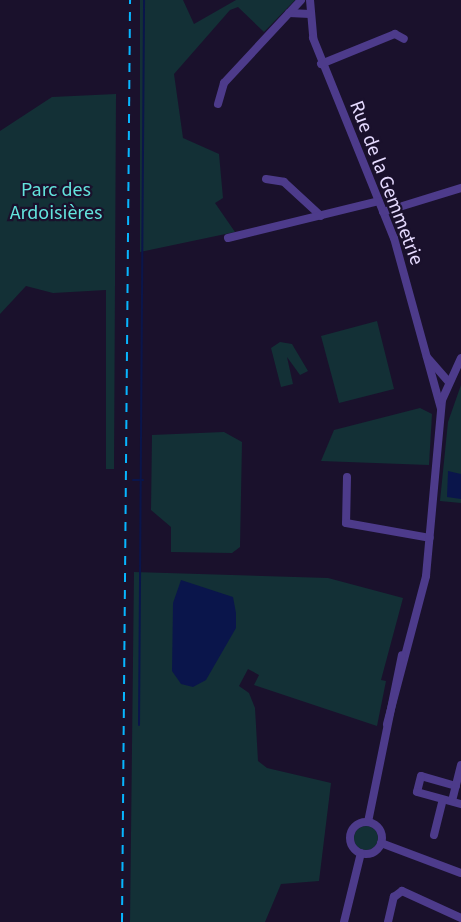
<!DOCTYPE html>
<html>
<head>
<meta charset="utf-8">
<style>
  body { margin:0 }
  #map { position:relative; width:461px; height:922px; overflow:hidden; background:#1a112c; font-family:"Source Sans 3",sans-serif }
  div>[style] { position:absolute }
  .green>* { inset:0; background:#133036 }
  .round { border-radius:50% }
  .water>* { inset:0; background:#0a154b }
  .stream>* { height:2px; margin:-1px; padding:0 1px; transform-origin:1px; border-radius:1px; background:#0a154b }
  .minor>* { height:8px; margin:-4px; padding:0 4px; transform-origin:4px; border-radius:4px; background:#4d3b8b }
  .minor>.ring { margin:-4px; padding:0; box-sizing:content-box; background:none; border:8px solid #4d3b8b; border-radius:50% }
  .rail>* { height:2px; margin-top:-1px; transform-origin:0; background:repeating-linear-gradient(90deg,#07b6ff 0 9px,transparent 0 17px) }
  span { translate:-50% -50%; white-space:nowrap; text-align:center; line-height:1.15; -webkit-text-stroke:4.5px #1a112c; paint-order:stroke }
  .street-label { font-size:20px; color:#e6dbff }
  .park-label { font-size:20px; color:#63e3dc }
</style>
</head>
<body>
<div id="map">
  <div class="green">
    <i style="clip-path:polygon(140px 0,183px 0,194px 24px,236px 0,295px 0,264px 32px,238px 7px,230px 10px,174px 74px,183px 138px,219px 154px,223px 198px,215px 203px,235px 232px,140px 252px)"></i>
    <i style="clip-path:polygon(116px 94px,114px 469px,106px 469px,106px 290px,53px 293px,26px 286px,0 314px,0 131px,52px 97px)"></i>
    <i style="clip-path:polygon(377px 321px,394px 389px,339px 403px,321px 336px)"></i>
    <i style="clip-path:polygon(280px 342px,292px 344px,308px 371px,300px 375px,287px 357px,293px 384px,281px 387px,271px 348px)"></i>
    <i style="clip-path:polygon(461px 385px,461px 503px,440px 501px,448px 422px)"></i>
    <i style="clip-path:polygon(420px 408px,432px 414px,429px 465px,321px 461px,334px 430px)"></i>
    <i style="clip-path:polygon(224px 432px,242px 442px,240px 547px,232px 553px,171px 552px,171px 527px,151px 510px,152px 435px)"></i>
    <i style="clip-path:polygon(134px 572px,328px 578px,403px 598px,381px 680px,386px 681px,377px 726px,254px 685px,259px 675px,248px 669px,239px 686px,249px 693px,255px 708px,258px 761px,267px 768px,331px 783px,319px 881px,281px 884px,265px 922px,130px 922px)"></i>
    <i class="round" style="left:354px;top:826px;width:24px;height:24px"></i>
  </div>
  <div class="water">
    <i style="clip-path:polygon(448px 471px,461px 474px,461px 499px,447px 497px)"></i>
    <i style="clip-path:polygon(181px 580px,233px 597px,236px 613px,236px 628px,206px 680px,193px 687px,181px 684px,172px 671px,173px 603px)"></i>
  </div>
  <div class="stream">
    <i style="left:133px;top:480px;width:10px"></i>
    <i style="left:139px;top:725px;width:725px;rotate:-89.6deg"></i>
  </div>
  <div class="minor">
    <i style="left:310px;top:0;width:38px;rotate:85deg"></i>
    <i style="left:313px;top:38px;width:216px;rotate:68deg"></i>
    <i style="left:394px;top:238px;width:177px;rotate:74.6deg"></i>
    <i style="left:289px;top:13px;width:21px;rotate:3deg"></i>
    <i style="left:321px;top:64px;width:80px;rotate:-22.1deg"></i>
    <i style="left:395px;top:34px;width:10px;rotate:29deg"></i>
    <i style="left:218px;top:104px;width:22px;rotate:-74deg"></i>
    <i style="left:224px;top:83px;width:113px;rotate:-47.1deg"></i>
    <i style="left:266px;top:179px;width:18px;rotate:9deg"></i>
    <i style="left:284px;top:182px;width:50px;rotate:42.6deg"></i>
    <i style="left:383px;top:212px;width:82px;rotate:-17.1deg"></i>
    <i style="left:228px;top:238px;width:155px;rotate:-13.8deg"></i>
    <i style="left:427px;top:357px;width:33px;rotate:49deg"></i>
    <i style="left:347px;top:477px;width:46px;rotate:91.2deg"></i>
    <i style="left:346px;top:523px;width:85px;rotate:10.1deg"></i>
    <i style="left:387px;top:724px;width:153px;rotate:-75.2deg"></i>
    <i style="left:426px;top:576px;width:177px;rotate:-84.8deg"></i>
    <i style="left:442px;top:400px;width:46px;rotate:-65.7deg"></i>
    <i style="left:456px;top:786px;width:36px;rotate:-164deg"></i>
    <i style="left:421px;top:776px;width:16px;rotate:104deg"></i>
    <i style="left:417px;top:792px;width:46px;rotate:15.3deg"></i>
    <i style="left:452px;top:801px;width:37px;rotate:-76deg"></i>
    <i style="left:368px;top:822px;width:170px;rotate:-78.5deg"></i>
    <i class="ring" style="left:350px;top:822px;width:24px;height:24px"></i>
    <i style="left:434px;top:835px;width:36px;rotate:-76deg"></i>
    <i style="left:381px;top:843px;width:85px;rotate:20.6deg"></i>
    <i style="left:344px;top:922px;width:71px;rotate:-76.2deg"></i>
    <i style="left:388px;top:922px;width:26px;rotate:-77deg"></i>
    <i style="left:394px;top:897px;width:10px;rotate:-37deg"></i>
    <i style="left:402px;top:891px;width:65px;rotate:24.6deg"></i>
  </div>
  <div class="rail">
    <i style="left:122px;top:922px;width:922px;rotate:-89.5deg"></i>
  </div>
  <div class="street-label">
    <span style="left:386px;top:183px;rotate:69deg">Rue de la Gemmetrie</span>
  </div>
  <div class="park-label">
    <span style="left:56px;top:202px">Parc des<br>Ardoisières</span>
  </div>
</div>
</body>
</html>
